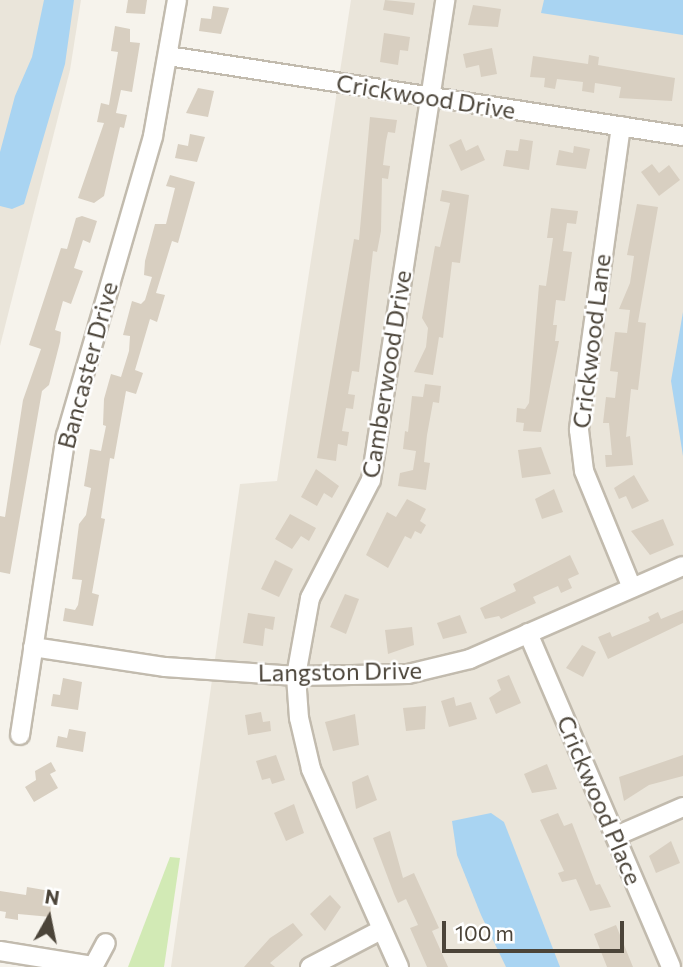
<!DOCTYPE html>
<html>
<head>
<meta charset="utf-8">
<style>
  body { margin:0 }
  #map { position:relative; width:683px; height:967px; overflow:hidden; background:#f6f3ec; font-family:Commissioner,sans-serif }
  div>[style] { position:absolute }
  .residential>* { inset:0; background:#eae5da }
  .green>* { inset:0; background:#d2eab5 }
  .water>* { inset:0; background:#a9d4f2 }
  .building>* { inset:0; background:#d8cfc1 }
  .roads { filter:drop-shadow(2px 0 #c2bbae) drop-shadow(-2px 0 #c2bbae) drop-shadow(0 2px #c2bbae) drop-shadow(0 -2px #c2bbae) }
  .minor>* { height:18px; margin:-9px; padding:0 9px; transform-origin:9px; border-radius:9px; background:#fff }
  span { translate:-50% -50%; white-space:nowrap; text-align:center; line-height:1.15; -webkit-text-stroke:5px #fff; paint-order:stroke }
  .street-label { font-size:24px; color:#4b4439 }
  .north { position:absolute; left:14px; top:883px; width:70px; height:70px; -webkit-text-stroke:5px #fff; paint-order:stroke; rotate:9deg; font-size:19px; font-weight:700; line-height:28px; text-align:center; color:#4b4439 }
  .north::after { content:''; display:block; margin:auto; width:24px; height:32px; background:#4b4439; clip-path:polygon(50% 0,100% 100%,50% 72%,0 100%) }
  .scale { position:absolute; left:442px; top:921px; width:182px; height:32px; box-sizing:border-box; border:4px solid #4b4439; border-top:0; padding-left:9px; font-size:21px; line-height:24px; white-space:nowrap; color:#4b4439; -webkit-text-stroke:5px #fff; paint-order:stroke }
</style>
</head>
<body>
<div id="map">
  <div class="residential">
    <i style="clip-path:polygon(0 0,81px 0,70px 70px,0 346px)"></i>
    <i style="clip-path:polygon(351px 0,683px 0,683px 967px,171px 967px,240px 484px,277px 481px)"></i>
  </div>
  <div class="green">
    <i style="clip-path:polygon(170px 857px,180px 858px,164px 967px,128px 967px)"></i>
  </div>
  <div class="water">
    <i style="clip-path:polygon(44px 0,74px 0,65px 64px,24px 204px,12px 209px,0 206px,0 152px,15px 96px,32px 57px)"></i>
    <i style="clip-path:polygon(544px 0,683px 0,683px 35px,541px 13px)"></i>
    <i style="clip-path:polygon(683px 312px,683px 456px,671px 381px)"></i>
    <i style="clip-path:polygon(491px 813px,504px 822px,560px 967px,506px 967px,481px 915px,457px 855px,452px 821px)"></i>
  </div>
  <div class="building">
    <i style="clip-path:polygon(128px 0,147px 0,145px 14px,126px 13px)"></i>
    <i style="clip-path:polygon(385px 0,415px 3px,413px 15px,383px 10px)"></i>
    <i style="clip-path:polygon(473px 5px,501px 9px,498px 27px,468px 25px)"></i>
    <i style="clip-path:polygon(213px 6px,229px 8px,221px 34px,199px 31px,201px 18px,211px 19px)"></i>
    <i style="clip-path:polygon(115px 26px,130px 29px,130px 42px,140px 43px,132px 92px,121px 90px,116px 113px,127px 115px,124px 128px,120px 127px,104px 196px,94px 203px,78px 198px,104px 123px,97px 122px,101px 103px,109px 105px,118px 52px,111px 51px)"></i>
    <i style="clip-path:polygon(384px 33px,410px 37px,408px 51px,400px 50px,398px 65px,380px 62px)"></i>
    <i style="clip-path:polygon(492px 48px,497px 74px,481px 77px,479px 65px,466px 68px,463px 54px)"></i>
    <i style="clip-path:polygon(589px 55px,599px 57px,598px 65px,675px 78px,672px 101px,619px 98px,621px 87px,595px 83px,594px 93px,582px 91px,583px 82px,557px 79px,555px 89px,544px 87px,545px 78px,530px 77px,533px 56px,588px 64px)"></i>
    <i style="clip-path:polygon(198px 88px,214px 91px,208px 117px,186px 113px)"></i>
    <i style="clip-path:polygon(370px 117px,397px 120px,395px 133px,388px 132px,386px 141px,383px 165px,390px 166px,388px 179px,382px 178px,381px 231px,377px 252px,373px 251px,359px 372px,352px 371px,348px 394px,355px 395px,353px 409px,346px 408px,342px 431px,349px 432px,347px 446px,338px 444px,336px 461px,317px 458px,354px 239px,359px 240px)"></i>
    <i style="clip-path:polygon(190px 134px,205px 137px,197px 162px,175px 158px,178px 144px,188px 146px)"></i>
    <i style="clip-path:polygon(461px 139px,466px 151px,478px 145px,485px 160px,461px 171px,449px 145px)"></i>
    <i style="clip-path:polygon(520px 139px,533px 141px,529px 170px,503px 166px,506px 150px,518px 151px)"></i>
    <i style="clip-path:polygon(574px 146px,590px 149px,586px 169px,556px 165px,559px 150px,573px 153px)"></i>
    <i style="clip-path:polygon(652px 164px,659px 173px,669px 165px,680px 180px,659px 196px,641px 172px)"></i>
    <i style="clip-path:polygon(170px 175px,195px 182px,178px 243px,172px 241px,156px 293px,165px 295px,157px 322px,150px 319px,135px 370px,143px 373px,136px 394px,126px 391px,114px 459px,110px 458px,101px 518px,105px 519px,92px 593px,99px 595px,93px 626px,63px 621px,65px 608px,75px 610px,78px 605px,82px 580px,72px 579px,79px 524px,86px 515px,91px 488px,84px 486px,90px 449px,101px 451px,106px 426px,103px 425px,104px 399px,111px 374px,121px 377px,129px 351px,130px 336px,123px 335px,132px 301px,141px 304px,145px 300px,152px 277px,144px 275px,145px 261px,155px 224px,166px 224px,175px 188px,166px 186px)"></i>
    <i style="clip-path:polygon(442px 190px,469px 195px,460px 263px,452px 262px,443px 338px,439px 337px,433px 375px,414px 372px,426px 347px,428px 328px,422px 318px,424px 307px,435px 246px,440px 247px,450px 203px,440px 201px)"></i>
    <i style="clip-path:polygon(637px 204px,658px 207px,638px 322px,646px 323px,638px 390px,631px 389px,626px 437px,630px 436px,633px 465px,606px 467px,605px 455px,612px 455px,609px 423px,603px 423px,606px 397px,615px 398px,618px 372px,610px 371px,615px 332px,627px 333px,630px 310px,619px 309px,630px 283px,634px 256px,627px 255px)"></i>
    <i style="clip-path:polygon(551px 208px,578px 211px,576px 224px,567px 223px,563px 251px,572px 252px,565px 301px,556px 300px,553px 325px,557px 325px,555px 341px,559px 341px,541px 432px,523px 431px,524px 423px,516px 422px,517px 408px,525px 409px,529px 403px,539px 285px,546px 286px,553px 238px,547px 238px)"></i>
    <i style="clip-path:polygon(82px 216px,97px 221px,90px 243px,83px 240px,74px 268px,83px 271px,71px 304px,63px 301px,55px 330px,61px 332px,60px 342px,49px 385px,42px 391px,10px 574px,0 572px,0 516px,5px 517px,23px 400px,41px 349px,29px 345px,61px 248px,67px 249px,76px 218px)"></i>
    <i style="clip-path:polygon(425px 384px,441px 386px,439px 403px,433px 402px,427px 435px,424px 462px,430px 463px,426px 490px,398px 486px,400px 473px,413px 470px,416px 451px,403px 449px,405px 431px,408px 432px,412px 396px,423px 397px)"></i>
    <i style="clip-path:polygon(541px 447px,551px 474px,522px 478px,518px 450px)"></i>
    <i style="clip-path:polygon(316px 469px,339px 486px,332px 498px,324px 493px,317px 506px,301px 497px)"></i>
    <i style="clip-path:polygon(634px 475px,649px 501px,632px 509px,626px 496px,619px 499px,614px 488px)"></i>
    <i style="clip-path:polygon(554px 489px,563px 512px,542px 519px,535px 499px)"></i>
    <i style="clip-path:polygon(407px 499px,426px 509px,420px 521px,426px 525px,421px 534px,415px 531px,411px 539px,405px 536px,388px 568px,366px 555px,387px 512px,396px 517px)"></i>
    <i style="clip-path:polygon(290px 514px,316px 528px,309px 541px,301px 536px,292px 549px,275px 539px)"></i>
    <i style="clip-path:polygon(663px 519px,674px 545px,650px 555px,631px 531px)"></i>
    <i style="clip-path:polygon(570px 555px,579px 574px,568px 579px,572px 588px,561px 593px,558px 586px,533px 597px,536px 603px,501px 619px,499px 616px,485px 619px,480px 608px,516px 591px,513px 584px)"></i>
    <i style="clip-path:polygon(275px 560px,293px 569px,279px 597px,261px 589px)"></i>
    <i style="clip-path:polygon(345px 594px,359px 599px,346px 634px,330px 627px)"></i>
    <i style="clip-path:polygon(683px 610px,683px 623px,608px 659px,598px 637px,610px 632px,612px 637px,650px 621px,648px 617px,658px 612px,661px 619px)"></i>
    <i style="clip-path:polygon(248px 613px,275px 617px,273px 630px,265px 628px,263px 646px,243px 643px)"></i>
    <i style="clip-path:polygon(460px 615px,467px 633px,443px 639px,437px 623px)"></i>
    <i style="clip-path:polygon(412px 627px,414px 645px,388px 654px,385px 630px)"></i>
    <i style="clip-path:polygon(582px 645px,596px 652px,583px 677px,566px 668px)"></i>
    <i style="clip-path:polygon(509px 675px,521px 703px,496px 714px,489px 698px,501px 690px,497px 680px)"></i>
    <i style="clip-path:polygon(63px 678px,82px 682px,78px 710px,51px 706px,53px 694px,60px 695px)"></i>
    <i style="clip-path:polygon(454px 697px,456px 706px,471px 702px,477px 719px,449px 727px,441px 701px)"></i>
    <i style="clip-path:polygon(426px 706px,425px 729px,406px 731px,403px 708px)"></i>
    <i style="clip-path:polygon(261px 712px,263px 722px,270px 721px,271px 731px,248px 735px,245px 715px)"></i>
    <i style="clip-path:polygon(355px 714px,359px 745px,333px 751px,325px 722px)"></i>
    <i style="clip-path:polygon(69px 729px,86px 732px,83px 752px,56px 747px,58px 736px,67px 738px)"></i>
    <i style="clip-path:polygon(276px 755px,285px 780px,272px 784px,270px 778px,262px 780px,256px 761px)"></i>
    <i style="clip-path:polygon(683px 755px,683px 776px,649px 785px,624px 801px,619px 777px)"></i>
    <i style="clip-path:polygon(51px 762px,56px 771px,50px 774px,58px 788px,34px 802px,25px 787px,36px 780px,35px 771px)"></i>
    <i style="clip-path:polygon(547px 764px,557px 789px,532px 793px,524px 774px)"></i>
    <i style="clip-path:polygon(368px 775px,377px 800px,356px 809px,352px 782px)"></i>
    <i style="clip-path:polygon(294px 804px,304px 833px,286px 841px,274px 813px)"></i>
    <i style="clip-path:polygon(558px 813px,564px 826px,572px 823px,596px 885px,600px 884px,611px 907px,590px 911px,576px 879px,562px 882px,558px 873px,564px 871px,540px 820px)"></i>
    <i style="clip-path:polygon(390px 831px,403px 878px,414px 873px,439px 928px,432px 931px,448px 967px,427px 967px,410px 928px,418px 925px,406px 899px,398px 903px,394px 894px,373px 838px)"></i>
    <i style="clip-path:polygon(671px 841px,680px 863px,656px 873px,649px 856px)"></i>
    <i style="clip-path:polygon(27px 887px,50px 891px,51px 917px,18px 914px,18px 920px,5px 918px,6px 912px,0 911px,0 891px,26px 895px)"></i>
    <i style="clip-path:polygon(330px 895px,341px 907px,325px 931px,310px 914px)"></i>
    <i style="clip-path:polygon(293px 923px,303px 935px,270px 963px,275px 967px,244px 967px,270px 938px)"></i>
    <i style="clip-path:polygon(616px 925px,622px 940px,633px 967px,607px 967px,594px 934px)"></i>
  </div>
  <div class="roads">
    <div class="minor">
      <i style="left:168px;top:56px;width:521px;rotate:8.83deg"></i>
      <i style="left:621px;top:126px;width:307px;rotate:97.9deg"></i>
      <i style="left:579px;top:430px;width:41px;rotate:83deg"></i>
      <i style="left:584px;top:471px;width:126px;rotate:67.7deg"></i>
      <i style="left:528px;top:633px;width:363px;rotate:66.8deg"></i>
      <i style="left:33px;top:647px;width:134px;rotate:8.6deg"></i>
      <i style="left:165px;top:667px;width:131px;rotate:3.9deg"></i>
      <i style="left:296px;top:676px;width:112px;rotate:-1deg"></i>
      <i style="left:408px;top:674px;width:64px;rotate:-13.6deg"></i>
      <i style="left:470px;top:659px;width:232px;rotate:-23.6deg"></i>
      <i style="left:20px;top:735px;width:303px;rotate:-81.3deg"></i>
      <i style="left:66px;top:436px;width:312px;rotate:-73.8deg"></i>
      <i style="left:153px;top:136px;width:138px;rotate:-80deg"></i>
      <i style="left:616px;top:836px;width:73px;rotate:-23.4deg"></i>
      <i style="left:0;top:951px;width:95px;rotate:9.1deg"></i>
      <i style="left:93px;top:967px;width:27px;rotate:-62deg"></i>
      <i style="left:310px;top:967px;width:80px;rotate:-27.5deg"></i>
      <i style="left:399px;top:967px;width:217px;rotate:-114deg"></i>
      <i style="left:311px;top:769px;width:52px;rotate:-103.2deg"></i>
      <i style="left:299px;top:718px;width:42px;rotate:-94.1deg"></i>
      <i style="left:296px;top:676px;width:79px;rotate:-79.8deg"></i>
      <i style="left:310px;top:598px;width:133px;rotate:-62.7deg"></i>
      <i style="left:371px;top:480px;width:486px;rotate:-81.2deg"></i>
    </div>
  </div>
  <div class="street-label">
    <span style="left:426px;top:96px;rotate:9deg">Crickwood Drive</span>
    <span style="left:591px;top:341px;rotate:-83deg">Crickwood Lane</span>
    <span style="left:87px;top:365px;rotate:-75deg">Bancaster Drive</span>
    <span style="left:386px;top:374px;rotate:-81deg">Camberwood Drive</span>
    <span style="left:340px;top:671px;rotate:-1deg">Langston Drive</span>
    <span style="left:600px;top:800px;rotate:67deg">Crickwood Place</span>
  </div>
  <div class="north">N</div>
  <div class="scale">100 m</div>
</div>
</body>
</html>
